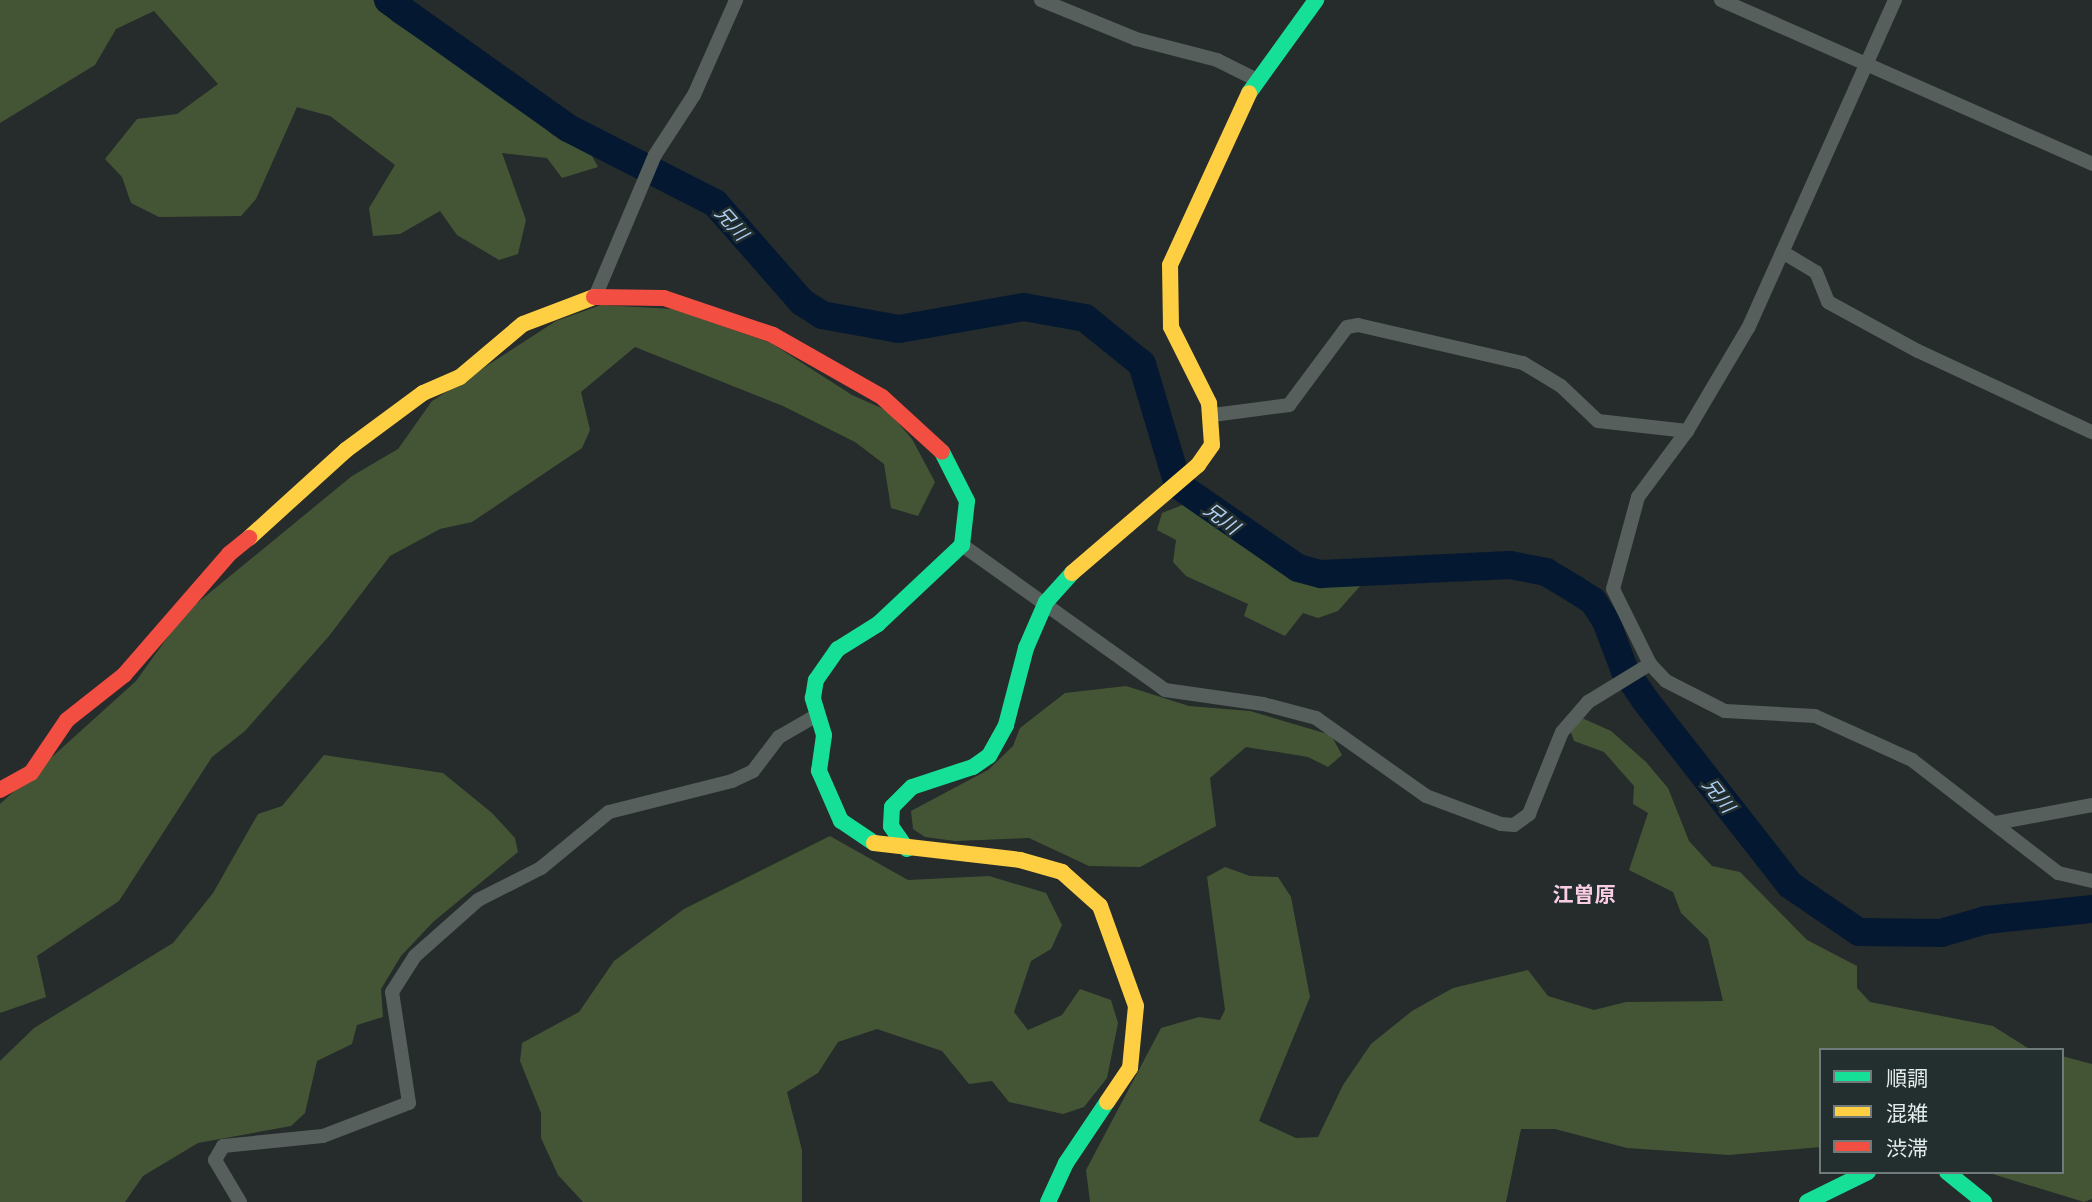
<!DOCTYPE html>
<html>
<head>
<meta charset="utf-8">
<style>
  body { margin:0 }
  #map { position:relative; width:2092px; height:1202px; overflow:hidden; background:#262b2b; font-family:Lato,"Noto Sans JP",sans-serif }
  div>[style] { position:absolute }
  .green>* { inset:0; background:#445535 }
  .river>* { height:28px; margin:-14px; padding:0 14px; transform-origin:14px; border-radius:14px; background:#041931 }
  .street>* { height:14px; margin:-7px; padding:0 7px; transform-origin:7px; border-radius:7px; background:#565f5b }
  .fast>* { height:16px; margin:-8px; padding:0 8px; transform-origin:8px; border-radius:8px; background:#16e098 }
  .slow>* { height:16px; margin:-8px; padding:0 8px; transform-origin:8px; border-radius:8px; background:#ffcf43 }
  .jam>* { height:16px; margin:-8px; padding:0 8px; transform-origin:8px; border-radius:8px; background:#f24e42 }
  span { translate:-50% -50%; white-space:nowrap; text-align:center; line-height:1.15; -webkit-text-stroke:5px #232e2e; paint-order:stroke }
  .water-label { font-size:19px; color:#b0d0f6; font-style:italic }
  .quarter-label { font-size:21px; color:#fbcde5; font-weight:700 }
  .legend { position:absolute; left:1819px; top:1048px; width:245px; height:126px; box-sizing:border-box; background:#232e2e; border:2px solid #707a7a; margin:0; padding:9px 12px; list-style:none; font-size:21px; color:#e4eceb }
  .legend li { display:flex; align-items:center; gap:14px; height:35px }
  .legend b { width:35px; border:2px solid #707a7a }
</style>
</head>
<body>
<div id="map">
  <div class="green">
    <i style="clip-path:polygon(0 0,373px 0,392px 21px,512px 100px,553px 135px,592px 156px,598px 167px,562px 178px,547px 158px,502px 153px,526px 220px,518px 254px,499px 260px,457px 235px,440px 211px,400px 234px,373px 236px,369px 208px,395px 165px,330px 116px,297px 107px,256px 199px,241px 216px,159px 217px,131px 203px,122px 177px,105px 159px,137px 119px,177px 114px,218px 84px,154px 11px,116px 29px,95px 65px,0 123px)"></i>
    <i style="clip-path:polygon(601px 305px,673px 309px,771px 343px,852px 395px,888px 411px,912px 439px,935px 482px,918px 516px,891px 508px,884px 464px,855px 442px,783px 406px,635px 347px,581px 392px,590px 430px,582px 448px,472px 522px,440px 529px,390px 556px,329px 636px,245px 731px,212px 757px,119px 901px,37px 956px,46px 997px,0 1013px,0 804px,136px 681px,185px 613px,352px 476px,398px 449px,432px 401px,556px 321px)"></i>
    <i style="clip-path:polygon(1185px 504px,1281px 570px,1318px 583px,1350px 578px,1361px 585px,1338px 611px,1318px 618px,1303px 613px,1285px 636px,1244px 616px,1248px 604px,1186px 576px,1173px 562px,1176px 540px,1157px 530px,1162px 513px)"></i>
    <i style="clip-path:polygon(1126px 686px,1189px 706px,1250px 711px,1331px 735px,1342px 755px,1328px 767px,1308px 757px,1246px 747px,1210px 778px,1216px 826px,1140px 867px,1089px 866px,1029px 838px,955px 841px,925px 837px,913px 829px,911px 811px,988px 770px,1013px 746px,1020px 728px,1065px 693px)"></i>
    <i style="clip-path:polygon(1582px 718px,1611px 731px,1646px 762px,1668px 788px,1689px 841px,1712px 866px,1740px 872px,1807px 940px,1857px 966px,1857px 988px,1870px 1002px,1993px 1026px,2031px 1050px,1821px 1050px,1821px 1147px,1729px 1155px,1627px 1148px,1555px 1129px,1521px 1129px,1506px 1202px,1090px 1202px,1086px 1170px,1161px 1028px,1199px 1017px,1220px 1020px,1225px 1010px,1207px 877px,1225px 867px,1250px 876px,1278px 877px,1291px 897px,1310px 997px,1259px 1121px,1296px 1138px,1318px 1137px,1343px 1085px,1371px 1044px,1412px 1011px,1453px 988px,1528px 970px,1548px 996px,1594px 1010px,1626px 1002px,1723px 1001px,1708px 939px,1681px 913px,1673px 892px,1629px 870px,1648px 813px,1633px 804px,1634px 786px,1604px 752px,1574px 741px,1570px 730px)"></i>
    <i style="clip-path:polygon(324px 755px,443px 773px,492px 813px,515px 838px,518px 852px,433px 922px,401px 956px,381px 989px,383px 1017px,357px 1025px,352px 1044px,317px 1061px,305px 1113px,291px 1126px,198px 1143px,143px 1176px,125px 1202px,0 1202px,0 1061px,34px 1028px,173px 943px,213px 893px,258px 814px,282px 806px)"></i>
    <i style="clip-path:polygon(830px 836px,908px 880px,989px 876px,1046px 893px,1062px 925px,1051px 949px,1031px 961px,1014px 1012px,1028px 1030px,1062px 1015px,1080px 989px,1111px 1000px,1118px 1023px,1107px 1078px,1084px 1107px,1063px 1114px,1009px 1102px,992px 1081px,969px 1084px,942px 1051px,877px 1029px,838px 1042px,818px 1073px,787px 1092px,802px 1150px,802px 1202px,583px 1202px,558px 1175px,541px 1138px,541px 1113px,520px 1061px,522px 1043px,579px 1012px,614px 961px,684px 909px)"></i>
    <i style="clip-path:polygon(2062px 1056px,2092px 1064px,2092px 1199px,2084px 1202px,1986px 1172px,2062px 1172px)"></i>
  </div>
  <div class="river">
    <i style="left:388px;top:0;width:221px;rotate:35.4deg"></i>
    <i style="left:568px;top:128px;width:165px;rotate:27deg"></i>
    <i style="left:715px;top:203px;width:132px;rotate:48.7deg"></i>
    <i style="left:802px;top:302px;width:24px;rotate:33deg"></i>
    <i style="left:822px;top:315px;width:78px;rotate:10.3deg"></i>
    <i style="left:899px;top:329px;width:127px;rotate:-10deg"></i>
    <i style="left:1024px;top:307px;width:62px;rotate:10.2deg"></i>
    <i style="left:1085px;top:318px;width:73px;rotate:38.9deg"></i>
    <i style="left:1142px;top:364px;width:126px;rotate:73.4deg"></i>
    <i style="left:1178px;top:485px;width:146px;rotate:34.7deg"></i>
    <i style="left:1298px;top:568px;width:24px;rotate:15deg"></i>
    <i style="left:1321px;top:574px;width:189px;rotate:-2.7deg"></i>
    <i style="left:1510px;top:565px;width:37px;rotate:11deg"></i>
    <i style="left:1546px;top:572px;width:35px;rotate:31deg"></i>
    <i style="left:1576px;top:590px;width:20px;rotate:33deg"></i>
    <i style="left:1593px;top:601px;width:24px;rotate:57deg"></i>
    <i style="left:1606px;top:621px;width:53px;rotate:69.2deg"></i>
    <i style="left:1625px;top:671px;width:35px;rotate:55deg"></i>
    <i style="left:1645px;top:700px;width:235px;rotate:51.9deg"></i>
    <i style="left:1790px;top:885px;width:83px;rotate:34.3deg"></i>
    <i style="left:1859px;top:932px;width:82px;rotate:0.7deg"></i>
    <i style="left:1941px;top:933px;width:47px;rotate:-16.1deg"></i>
    <i style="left:1986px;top:920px;width:107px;rotate:-5.9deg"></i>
  </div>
  <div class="street">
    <i style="left:1041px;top:0;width:103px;rotate:22.3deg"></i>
    <i style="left:1136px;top:39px;width:84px;rotate:14.5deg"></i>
    <i style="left:1217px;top:60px;width:42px;rotate:26.6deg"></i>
    <i style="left:1721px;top:0;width:406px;rotate:23.8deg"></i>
    <i style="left:1895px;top:0;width:359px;rotate:114.1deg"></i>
    <i style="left:1748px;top:328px;width:120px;rotate:120.6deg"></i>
    <i style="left:1687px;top:431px;width:82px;rotate:126.6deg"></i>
    <i style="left:1638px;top:497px;width:95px;rotate:105.2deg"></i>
    <i style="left:1613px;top:589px;width:84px;rotate:63.7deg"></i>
    <i style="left:1650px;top:664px;width:23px;rotate:47deg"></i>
    <i style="left:1666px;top:681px;width:66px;rotate:27deg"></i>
    <i style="left:1725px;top:711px;width:90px;rotate:3.2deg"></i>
    <i style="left:1815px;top:716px;width:107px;rotate:24.4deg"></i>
    <i style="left:1912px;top:760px;width:185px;rotate:37.7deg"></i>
    <i style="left:2058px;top:873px;width:35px;rotate:13deg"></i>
    <i style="left:1784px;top:253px;width:37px;rotate:31deg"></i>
    <i style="left:1816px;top:272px;width:32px;rotate:68deg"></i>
    <i style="left:1828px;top:302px;width:102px;rotate:28.6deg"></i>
    <i style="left:1918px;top:351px;width:192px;rotate:25deg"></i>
    <i style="left:595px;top:297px;width:154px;rotate:-67.1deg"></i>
    <i style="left:655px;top:155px;width:72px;rotate:-57deg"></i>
    <i style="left:694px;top:95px;width:104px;rotate:-66.1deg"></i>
    <i style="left:1213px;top:415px;width:77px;rotate:-7.5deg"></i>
    <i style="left:1289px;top:405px;width:97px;rotate:-53.4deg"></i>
    <i style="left:1347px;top:327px;width:11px;rotate:-10deg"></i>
    <i style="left:1358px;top:325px;width:169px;rotate:13deg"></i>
    <i style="left:1523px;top:363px;width:44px;rotate:31.2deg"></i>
    <i style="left:1561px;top:386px;width:51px;rotate:43.4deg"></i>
    <i style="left:1598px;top:421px;width:90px;rotate:6.4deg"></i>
    <i style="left:962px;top:545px;width:249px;rotate:35.5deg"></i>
    <i style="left:1165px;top:690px;width:99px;rotate:8.1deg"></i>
    <i style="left:1263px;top:704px;width:55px;rotate:14.8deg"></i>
    <i style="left:1316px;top:718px;width:135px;rotate:35.3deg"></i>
    <i style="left:1426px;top:796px;width:80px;rotate:20.5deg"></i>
    <i style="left:1501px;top:824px;width:13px;rotate:4deg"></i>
    <i style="left:1514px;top:825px;width:19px;rotate:-36deg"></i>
    <i style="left:1529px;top:814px;width:88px;rotate:-68.1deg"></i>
    <i style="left:1562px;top:732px;width:40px;rotate:-49deg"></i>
    <i style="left:1588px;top:702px;width:73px;rotate:-31.5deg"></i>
    <i style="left:1996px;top:823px;width:98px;rotate:-10.6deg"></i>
    <i style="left:240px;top:1202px;width:49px;rotate:-120.8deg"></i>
    <i style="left:215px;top:1160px;width:16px;rotate:-60deg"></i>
    <i style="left:223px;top:1146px;width:100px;rotate:-5.7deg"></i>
    <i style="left:323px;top:1136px;width:92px;rotate:-21deg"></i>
    <i style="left:409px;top:1103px;width:112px;rotate:-98.7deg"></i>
    <i style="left:392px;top:992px;width:43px;rotate:-57.4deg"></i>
    <i style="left:415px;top:956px;width:84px;rotate:-41.6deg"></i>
    <i style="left:478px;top:900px;width:71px;rotate:-26.9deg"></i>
    <i style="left:541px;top:868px;width:88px;rotate:-39.5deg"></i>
    <i style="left:609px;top:812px;width:127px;rotate:-14.1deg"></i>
    <i style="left:732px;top:781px;width:23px;rotate:-25deg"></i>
    <i style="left:753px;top:771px;width:43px;rotate:-52.6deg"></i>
    <i style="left:779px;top:737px;width:44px;rotate:-30.1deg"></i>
  </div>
  <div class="fast">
    <i style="left:1249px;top:93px;width:115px;rotate:-54.2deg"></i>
    <i style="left:874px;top:843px;width:40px;rotate:-146deg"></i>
    <i style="left:841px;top:821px;width:55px;rotate:-113.7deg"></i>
    <i style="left:819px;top:771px;width:36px;rotate:-82deg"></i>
    <i style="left:824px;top:735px;width:39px;rotate:-107deg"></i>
    <i style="left:813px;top:698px;width:18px;rotate:-81deg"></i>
    <i style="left:816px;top:680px;width:38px;rotate:-55deg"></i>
    <i style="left:838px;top:649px;width:47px;rotate:-32deg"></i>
    <i style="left:878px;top:624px;width:115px;rotate:-43.2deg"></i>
    <i style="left:962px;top:545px;width:44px;rotate:-83.5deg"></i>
    <i style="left:967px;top:501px;width:55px;rotate:-117deg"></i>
    <i style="left:907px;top:849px;width:28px;rotate:-125deg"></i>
    <i style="left:891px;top:826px;width:19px;rotate:-87deg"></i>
    <i style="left:892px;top:807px;width:28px;rotate:-45deg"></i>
    <i style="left:912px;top:787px;width:64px;rotate:-18.2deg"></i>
    <i style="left:973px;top:767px;width:19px;rotate:-35deg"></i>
    <i style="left:989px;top:756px;width:35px;rotate:-61deg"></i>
    <i style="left:1006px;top:725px;width:80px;rotate:-75.4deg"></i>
    <i style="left:1026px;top:648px;width:50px;rotate:-66.5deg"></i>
    <i style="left:1046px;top:602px;width:39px;rotate:-48deg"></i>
    <i style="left:1947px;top:1172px;width:48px;rotate:39deg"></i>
    <i style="left:1048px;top:1202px;width:43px;rotate:-65.2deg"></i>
    <i style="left:1066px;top:1163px;width:73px;rotate:-56.1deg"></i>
    <i style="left:1807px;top:1202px;width:68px;rotate:-26.2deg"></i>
  </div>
  <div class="slow">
    <i style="left:249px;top:538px;width:131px;rotate:-42.2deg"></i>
    <i style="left:346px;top:450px;width:96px;rotate:-36.5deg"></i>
    <i style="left:423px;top:393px;width:40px;rotate:-23.4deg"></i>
    <i style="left:460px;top:377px;width:82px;rotate:-40.1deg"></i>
    <i style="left:523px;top:324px;width:76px;rotate:-20.8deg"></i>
    <i style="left:1072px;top:573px;width:166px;rotate:-40.6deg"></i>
    <i style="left:1198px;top:465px;width:24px;rotate:-55deg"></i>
    <i style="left:1212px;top:445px;width:42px;rotate:-94.1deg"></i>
    <i style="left:1209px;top:403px;width:85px;rotate:-116.6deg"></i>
    <i style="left:1171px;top:327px;width:62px;rotate:-90.9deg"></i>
    <i style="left:1170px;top:265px;width:189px;rotate:-65.3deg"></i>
    <i style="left:874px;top:843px;width:147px;rotate:6.6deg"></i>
    <i style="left:1020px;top:860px;width:44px;rotate:15.9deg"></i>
    <i style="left:1062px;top:872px;width:51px;rotate:41.8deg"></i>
    <i style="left:1100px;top:906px;width:106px;rotate:70.2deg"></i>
    <i style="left:1136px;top:1006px;width:62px;rotate:95.5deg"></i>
    <i style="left:1130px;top:1068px;width:41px;rotate:124.1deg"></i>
  </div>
  <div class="jam">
    <i style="left:594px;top:297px;width:70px;rotate:0.8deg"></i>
    <i style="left:664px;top:298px;width:115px;rotate:18.7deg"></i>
    <i style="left:773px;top:335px;width:125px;rotate:29.6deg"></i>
    <i style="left:882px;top:397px;width:81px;rotate:42.5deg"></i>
    <i style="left:0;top:790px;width:35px;rotate:-29deg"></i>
    <i style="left:31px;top:773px;width:64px;rotate:-55.8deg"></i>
    <i style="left:67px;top:720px;width:73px;rotate:-38.3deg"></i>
    <i style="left:124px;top:675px;width:160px;rotate:-49deg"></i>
    <i style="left:229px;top:554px;width:26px;rotate:-39deg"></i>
  </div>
  <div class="water-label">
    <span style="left:732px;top:223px;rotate:48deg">兄川</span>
    <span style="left:1222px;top:518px;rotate:37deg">兄川</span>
    <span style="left:1719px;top:795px;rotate:52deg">兄川</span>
  </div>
  <div class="quarter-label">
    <span style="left:1584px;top:894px">江曽原</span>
  </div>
  <ul class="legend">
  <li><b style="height:9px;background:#16e098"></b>順調</li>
  <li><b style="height:9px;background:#ffcf43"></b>混雑</li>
  <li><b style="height:9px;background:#f24e42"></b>渋滞</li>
  </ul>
</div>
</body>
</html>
